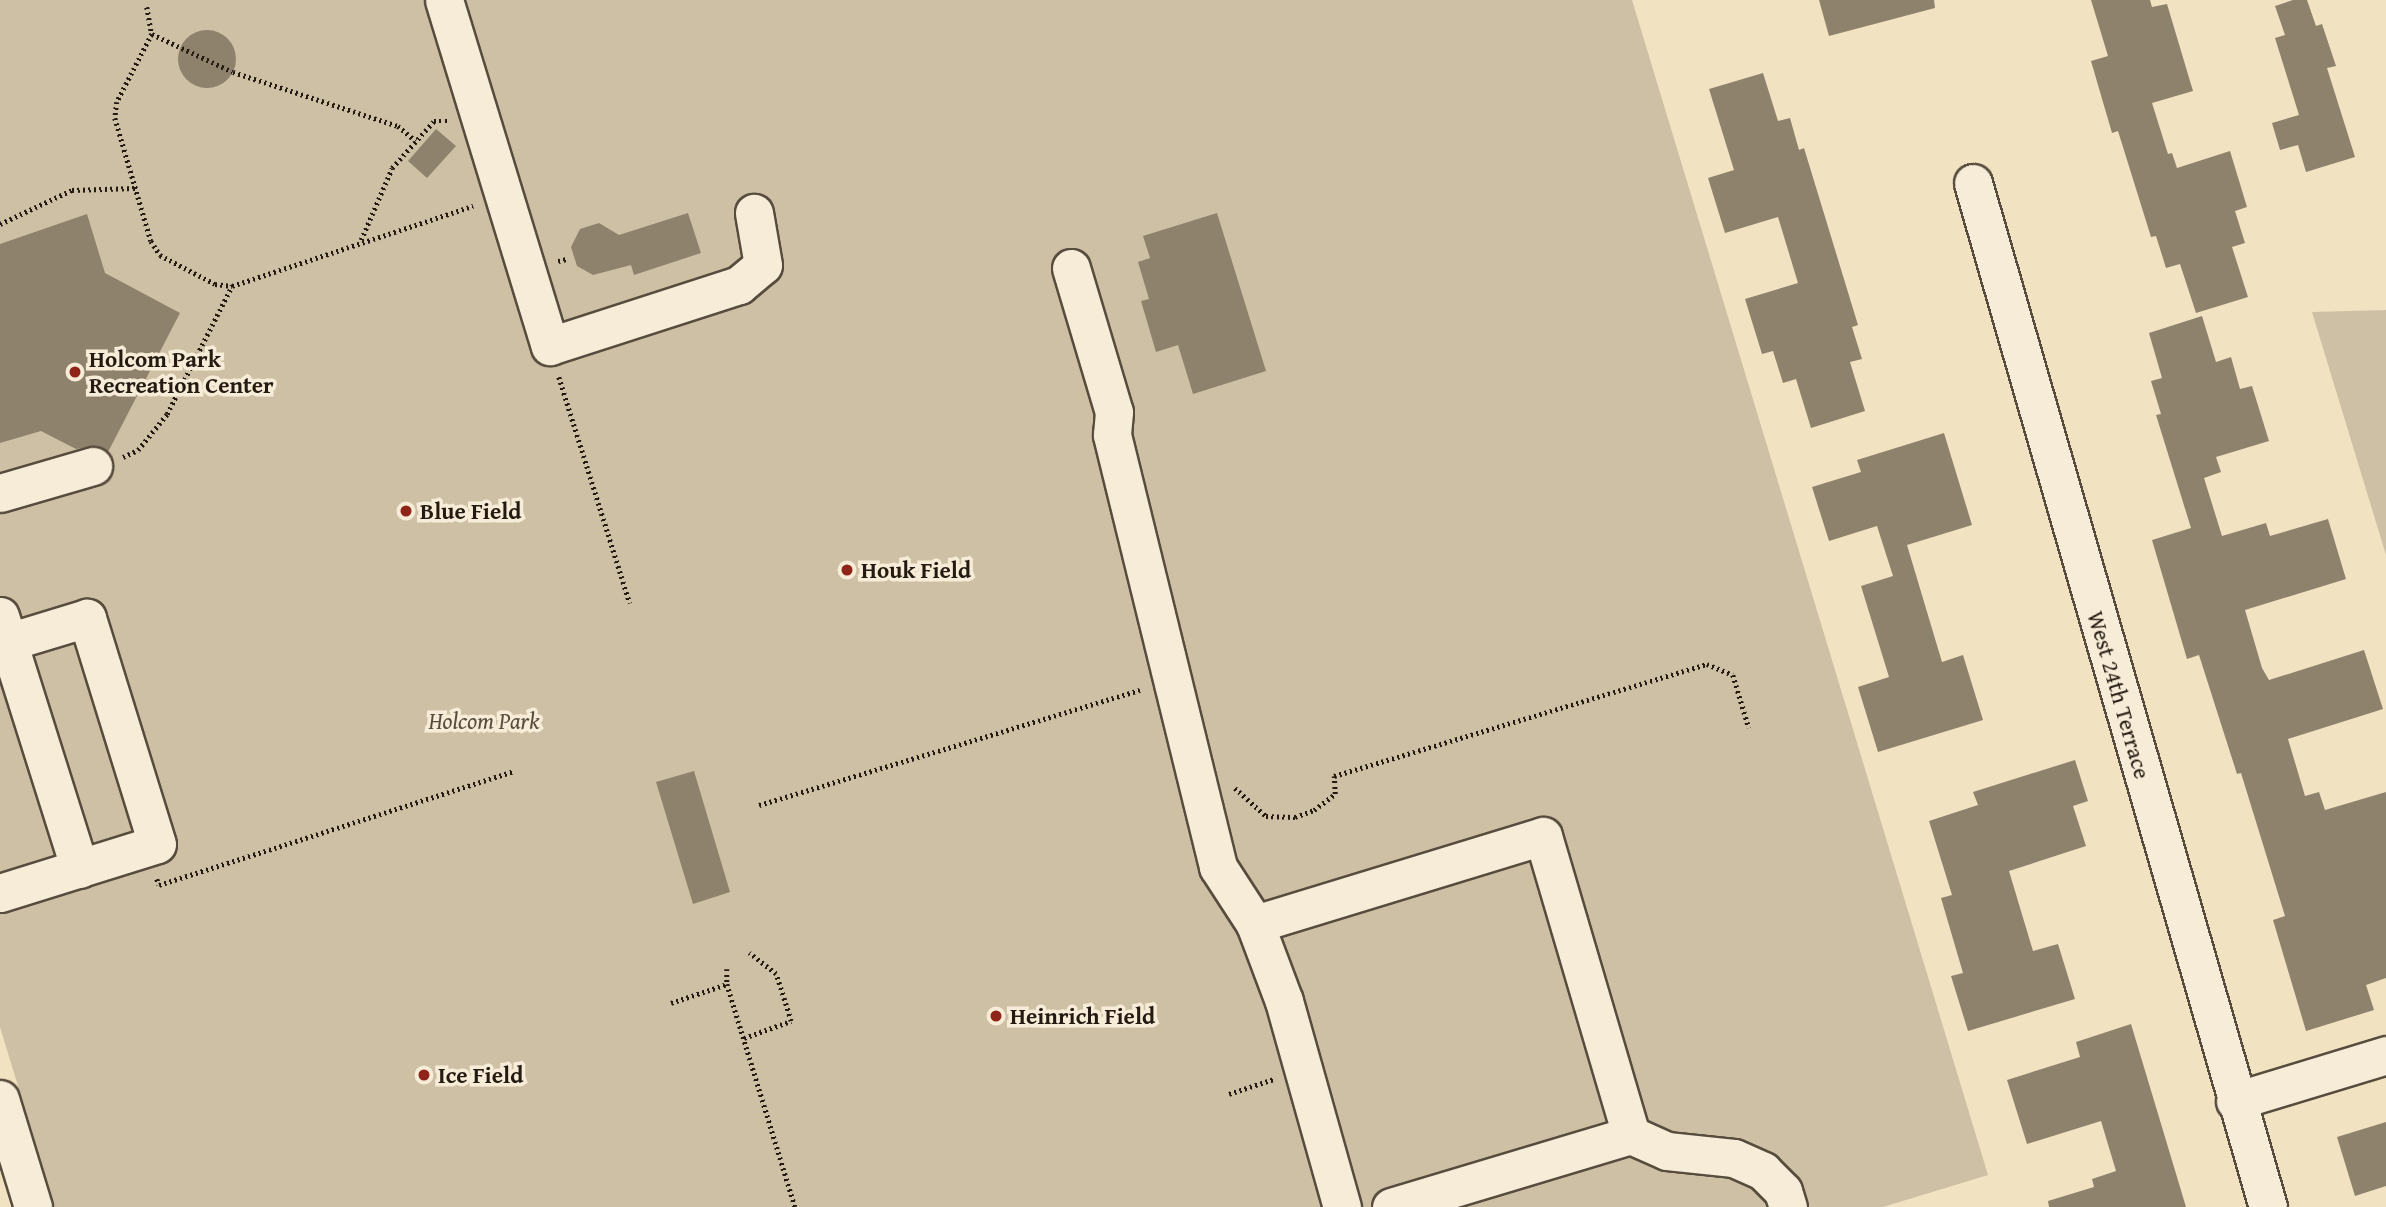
<!DOCTYPE html>
<html>
<head>
<meta charset="utf-8">
<style>
  body { margin:0 }
  #map { position:relative; width:2386px; height:1207px; overflow:hidden; background:#f1e2c2; font-family:"Gentium Book Plus",serif }
  div>[style] { position:absolute }
  .green>* { inset:0; background:#cec0a4 }
  .building>* { inset:0; background:#8f826d }
  .round { border-radius:50% }
  .path>* { height:4.5px; margin-top:-2.25px; transform-origin:0; background:repeating-linear-gradient(90deg,#241a11 0 2px,transparent 0 5.5px) }
  .roads { filter:drop-shadow(2px 0 #574c3d) drop-shadow(-2px 0 #574c3d) drop-shadow(0 2px #574c3d) drop-shadow(0 -2px #574c3d) }
  .minor>* { height:37px; margin:-18.5px; padding:0 18.5px; transform-origin:18.5px; border-radius:18.5px; background:#f6ecd7 }
  .dots>* { width:19px; height:19px; translate:-50% -50%; box-sizing:border-box; border:4px solid #f6ecd7; border-radius:50% }
  span { translate:-50% -50%; white-space:nowrap; text-align:center; line-height:1.15; -webkit-text-stroke:7px #f6ecd7; paint-order:stroke }
  .poi-label { font-size:23px; color:#241a11; font-weight:700 }
  .left { translate:0 -50%; text-align:left }
  .street-label { font-size:23px; color:#241a11 }
  .park-label { font-size:23px; color:#574c3d; font-style:italic }
</style>
</head>
<body>
<div id="map">
  <div class="green">
    <i style="clip-path:polygon(0 0,1632px 0,1988px 1175px,1883px 1207px,55px 1207px,0 1027px)"></i>
    <i style="clip-path:polygon(2386px 310px,2386px 555px,2312px 312px)"></i>
  </div>
  <div class="building">
    <i style="clip-path:polygon(1819px 0,1934px 0,1935px 8px,1829px 36px)"></i>
    <i style="clip-path:polygon(2091px 0,2150px 0,2152px 7px,2167px 4px,2193px 91px,2152px 103px,2168px 154px,2172px 153px,2177px 168px,2230px 151px,2247px 207px,2235px 211px,2245px 243px,2232px 247px,2248px 297px,2196px 313px,2180px 264px,2166px 268px,2156px 236px,2151px 237px,2118px 131px,2112px 133px,2091px 61px,2108px 56px)"></i>
    <i style="clip-path:polygon(2293px 0,2307px 0,2316px 26px,2322px 24px,2336px 66px,2327px 68px,2355px 157px,2306px 172px,2298px 145px,2280px 150px,2272px 123px,2299px 115px,2275px 38px,2285px 35px,2275px 6px)"></i>
    <i class="round" style="left:178px;top:30px;width:58px;height:58px"></i>
    <i style="clip-path:polygon(1763px 73px,1778px 121px,1790px 118px,1799px 150px,1804px 148px,1858px 325px,1852px 327px,1862px 359px,1850px 362px,1865px 411px,1811px 428px,1796px 379px,1783px 383px,1773px 351px,1762px 354px,1745px 299px,1798px 283px,1778px 217px,1725px 233px,1708px 178px,1734px 170px,1709px 89px)"></i>
    <i style="clip-path:polygon(436px 129px,456px 146px,427px 178px,408px 161px)"></i>
    <i style="clip-path:polygon(688px 213px,701px 253px,634px 275px,631px 265px,593px 275px,577px 266px,571px 247px,580px 229px,599px 223px,619px 235px)"></i>
    <i style="clip-path:polygon(1217px 213px,1266px 371px,1193px 394px,1178px 345px,1156px 352px,1141px 301px,1149px 299px,1138px 262px,1150px 258px,1143px 236px)"></i>
    <i style="clip-path:polygon(87px 214px,105px 273px,180px 313px,108px 452px,97px 446px,76px 449px,41px 431px,0 443px,0 244px)"></i>
    <i style="clip-path:polygon(2202px 316px,2216px 362px,2231px 357px,2240px 389px,2252px 386px,2269px 441px,2216px 457px,2221px 472px,2204px 478px,2222px 536px,2266px 523px,2270px 536px,2328px 519px,2346px 579px,2245px 610px,2262px 668px,2269px 680px,2364px 650px,2383px 709px,2288px 739px,2305px 796px,2319px 792px,2325px 810px,2386px 792px,2386px 978px,2366px 985px,2374px 1010px,2306px 1031px,2273px 920px,2285px 916px,2241px 773px,2237px 774px,2199px 655px,2187px 659px,2152px 540px,2191px 528px,2156px 415px,2161px 414px,2151px 381px,2162px 378px,2149px 333px)"></i>
    <i style="clip-path:polygon(1944px 433px,1972px 525px,1907px 545px,1942px 662px,1963px 655px,1983px 720px,1878px 752px,1858px 687px,1889px 677px,1861px 586px,1893px 576px,1877px 526px,1829px 541px,1812px 487px,1861px 472px,1857px 460px)"></i>
    <i style="clip-path:polygon(2075px 760px,2088px 801px,2073px 806px,2086px 846px,2009px 871px,2033px 951px,2058px 944px,2075px 999px,1968px 1031px,1951px 976px,1963px 973px,1941px 898px,1952px 895px,1929px 821px,1978px 805px,1973px 792px)"></i>
    <i style="clip-path:polygon(694px 771px,730px 892px,693px 904px,656px 782px)"></i>
    <i style="clip-path:polygon(2131px 1024px,2186px 1207px,2049px 1207px,2048px 1201px,2094px 1187px,2092px 1179px,2116px 1171px,2101px 1121px,2027px 1144px,2007px 1080px,2080px 1057px,2076px 1042px)"></i>
    <i style="clip-path:polygon(2386px 1122px,2386px 1186px,2355px 1196px,2337px 1137px)"></i>
  </div>
  <div class="path">
    <i style="left:147px;top:7px;width:27px;rotate:80deg"></i>
    <i style="left:152px;top:34px;width:76px;rotate:117.2deg"></i>
    <i style="left:117px;top:102px;width:16px;rotate:97deg"></i>
    <i style="left:115px;top:118px;width:128px;rotate:73.7deg"></i>
    <i style="left:151px;top:241px;width:17px;rotate:57deg"></i>
    <i style="left:160px;top:255px;width:62px;rotate:27.8deg"></i>
    <i style="left:215px;top:284px;width:17px;rotate:7deg"></i>
    <i style="left:152px;top:34px;width:89px;rotate:25.1deg"></i>
    <i style="left:233px;top:72px;width:174px;rotate:18.1deg"></i>
    <i style="left:398px;top:126px;width:23px;rotate:40deg"></i>
    <i style="left:0;top:224px;width:80px;rotate:-25.3deg"></i>
    <i style="left:72px;top:190px;width:63px;rotate:-1.8deg"></i>
    <i style="left:361px;top:240px;width:78px;rotate:-66.7deg"></i>
    <i style="left:392px;top:168px;width:63px;rotate:-48.2deg"></i>
    <i style="left:434px;top:121px;width:13px"></i>
    <i style="left:558px;top:261px;width:9px;rotate:-13deg"></i>
    <i style="left:559px;top:377px;width:237px;rotate:72.6deg"></i>
    <i style="left:123px;top:457px;width:17px;rotate:-25deg"></i>
    <i style="left:138px;top:450px;width:46px;rotate:-51.1deg"></i>
    <i style="left:167px;top:414px;width:144px;rotate:-63.1deg"></i>
    <i style="left:232px;top:286px;width:254px;rotate:-18.4deg"></i>
    <i style="left:1235px;top:788px;width:42px;rotate:42.1deg"></i>
    <i style="left:1266px;top:816px;width:29px;rotate:2deg"></i>
    <i style="left:1295px;top:817px;width:20px;rotate:-20deg"></i>
    <i style="left:1314px;top:810px;width:26px;rotate:-37deg"></i>
    <i style="left:1335px;top:794px;width:18px;rotate:-93deg"></i>
    <i style="left:1334px;top:776px;width:389px;rotate:-16.7deg"></i>
    <i style="left:1707px;top:664px;width:28px;rotate:23deg"></i>
    <i style="left:1733px;top:675px;width:55px;rotate:73.2deg"></i>
    <i style="left:759px;top:805px;width:398px;rotate:-16.8deg"></i>
    <i style="left:157px;top:879px;width:6px;rotate:72deg"></i>
    <i style="left:159px;top:885px;width:371px;rotate:-17.8deg"></i>
    <i style="left:727px;top:969px;width:15px;rotate:90deg"></i>
    <i style="left:727px;top:984px;width:233px;rotate:73deg"></i>
    <i style="left:671px;top:1003px;width:59px;rotate:-18.7deg"></i>
    <i style="left:744px;top:1038px;width:50px;rotate:-19.9deg"></i>
    <i style="left:791px;top:1021px;width:49px;rotate:-107.7deg"></i>
    <i style="left:776px;top:974px;width:34px;rotate:-142deg"></i>
    <i style="left:1229px;top:1094px;width:47px;rotate:-18.4deg"></i>
  </div>
  <div class="roads">
    <div class="minor">
      <i style="left:444px;top:0;width:362px;rotate:73deg"></i>
      <i style="left:550px;top:346px;width:199px;rotate:-17.9deg"></i>
      <i style="left:739px;top:285px;width:31px;rotate:-40deg"></i>
      <i style="left:763px;top:265px;width:53px;rotate:-99.8deg"></i>
      <i style="left:1973px;top:183px;width:1066px;rotate:73.93deg"></i>
      <i style="left:1071px;top:268px;width:150px;rotate:73.4deg"></i>
      <i style="left:1114px;top:412px;width:23px;rotate:95deg"></i>
      <i style="left:1112px;top:435px;width:445px;rotate:76.2deg"></i>
      <i style="left:1218px;top:867px;width:68px;rotate:57deg"></i>
      <i style="left:1255px;top:924px;width:82px;rotate:69.4deg"></i>
      <i style="left:1284px;top:1001px;width:214px;rotate:74.3deg"></i>
      <i style="left:0;top:493px;width:97px;rotate:-16.2deg"></i>
      <i style="left:0;top:616px;width:265px;rotate:72.5deg"></i>
      <i style="left:0;top:893px;width:164px;rotate:-17.3deg"></i>
      <i style="left:157px;top:844px;width:237px;rotate:-107.2deg"></i>
      <i style="left:87px;top:618px;width:83px;rotate:163.1deg"></i>
      <i style="left:1255px;top:924px;width:301px;rotate:-17deg"></i>
      <i style="left:1543px;top:836px;width:312px;rotate:73.6deg"></i>
      <i style="left:1631px;top:1135px;width:39px;rotate:24deg"></i>
      <i style="left:1667px;top:1151px;width:67px;rotate:6deg"></i>
      <i style="left:1734px;top:1158px;width:32px;rotate:24deg"></i>
      <i style="left:1763px;top:1171px;width:28px;rotate:45deg"></i>
      <i style="left:1783px;top:1191px;width:17px;rotate:73deg"></i>
      <i style="left:0;top:1099px;width:113px;rotate:73deg"></i>
      <i style="left:2235px;top:1101px;width:158px;rotate:-16.9deg"></i>
      <i style="left:1391px;top:1207px;width:251px;rotate:-16.7deg"></i>
    </div>
  </div>
  <div class="dots">
    <i style="left:75px;top:372px;background:#8f2418"></i>
    <i style="left:406px;top:511px;background:#8f2418"></i>
    <i style="left:847px;top:570px;background:#8f2418"></i>
    <i style="left:996px;top:1016px;background:#8f2418"></i>
    <i style="left:424px;top:1075px;background:#8f2418"></i>
  </div>
  <div class="poi-label">
    <span class="left" style="left:89px;top:372px">Holcom Park<br>Recreation Center</span>
    <span class="left" style="left:420px;top:511px">Blue Field</span>
    <span class="left" style="left:861px;top:570px">Houk Field</span>
    <span class="left" style="left:1010px;top:1016px">Heinrich Field</span>
    <span class="left" style="left:438px;top:1075px">Ice Field</span>
  </div>
  <div class="street-label">
    <span style="left:2119px;top:695px;rotate:74deg">West 24th Terrace</span>
  </div>
  <div class="park-label">
    <span style="left:484px;top:721px">Holcom Park</span>
  </div>
</div>
</body>
</html>
